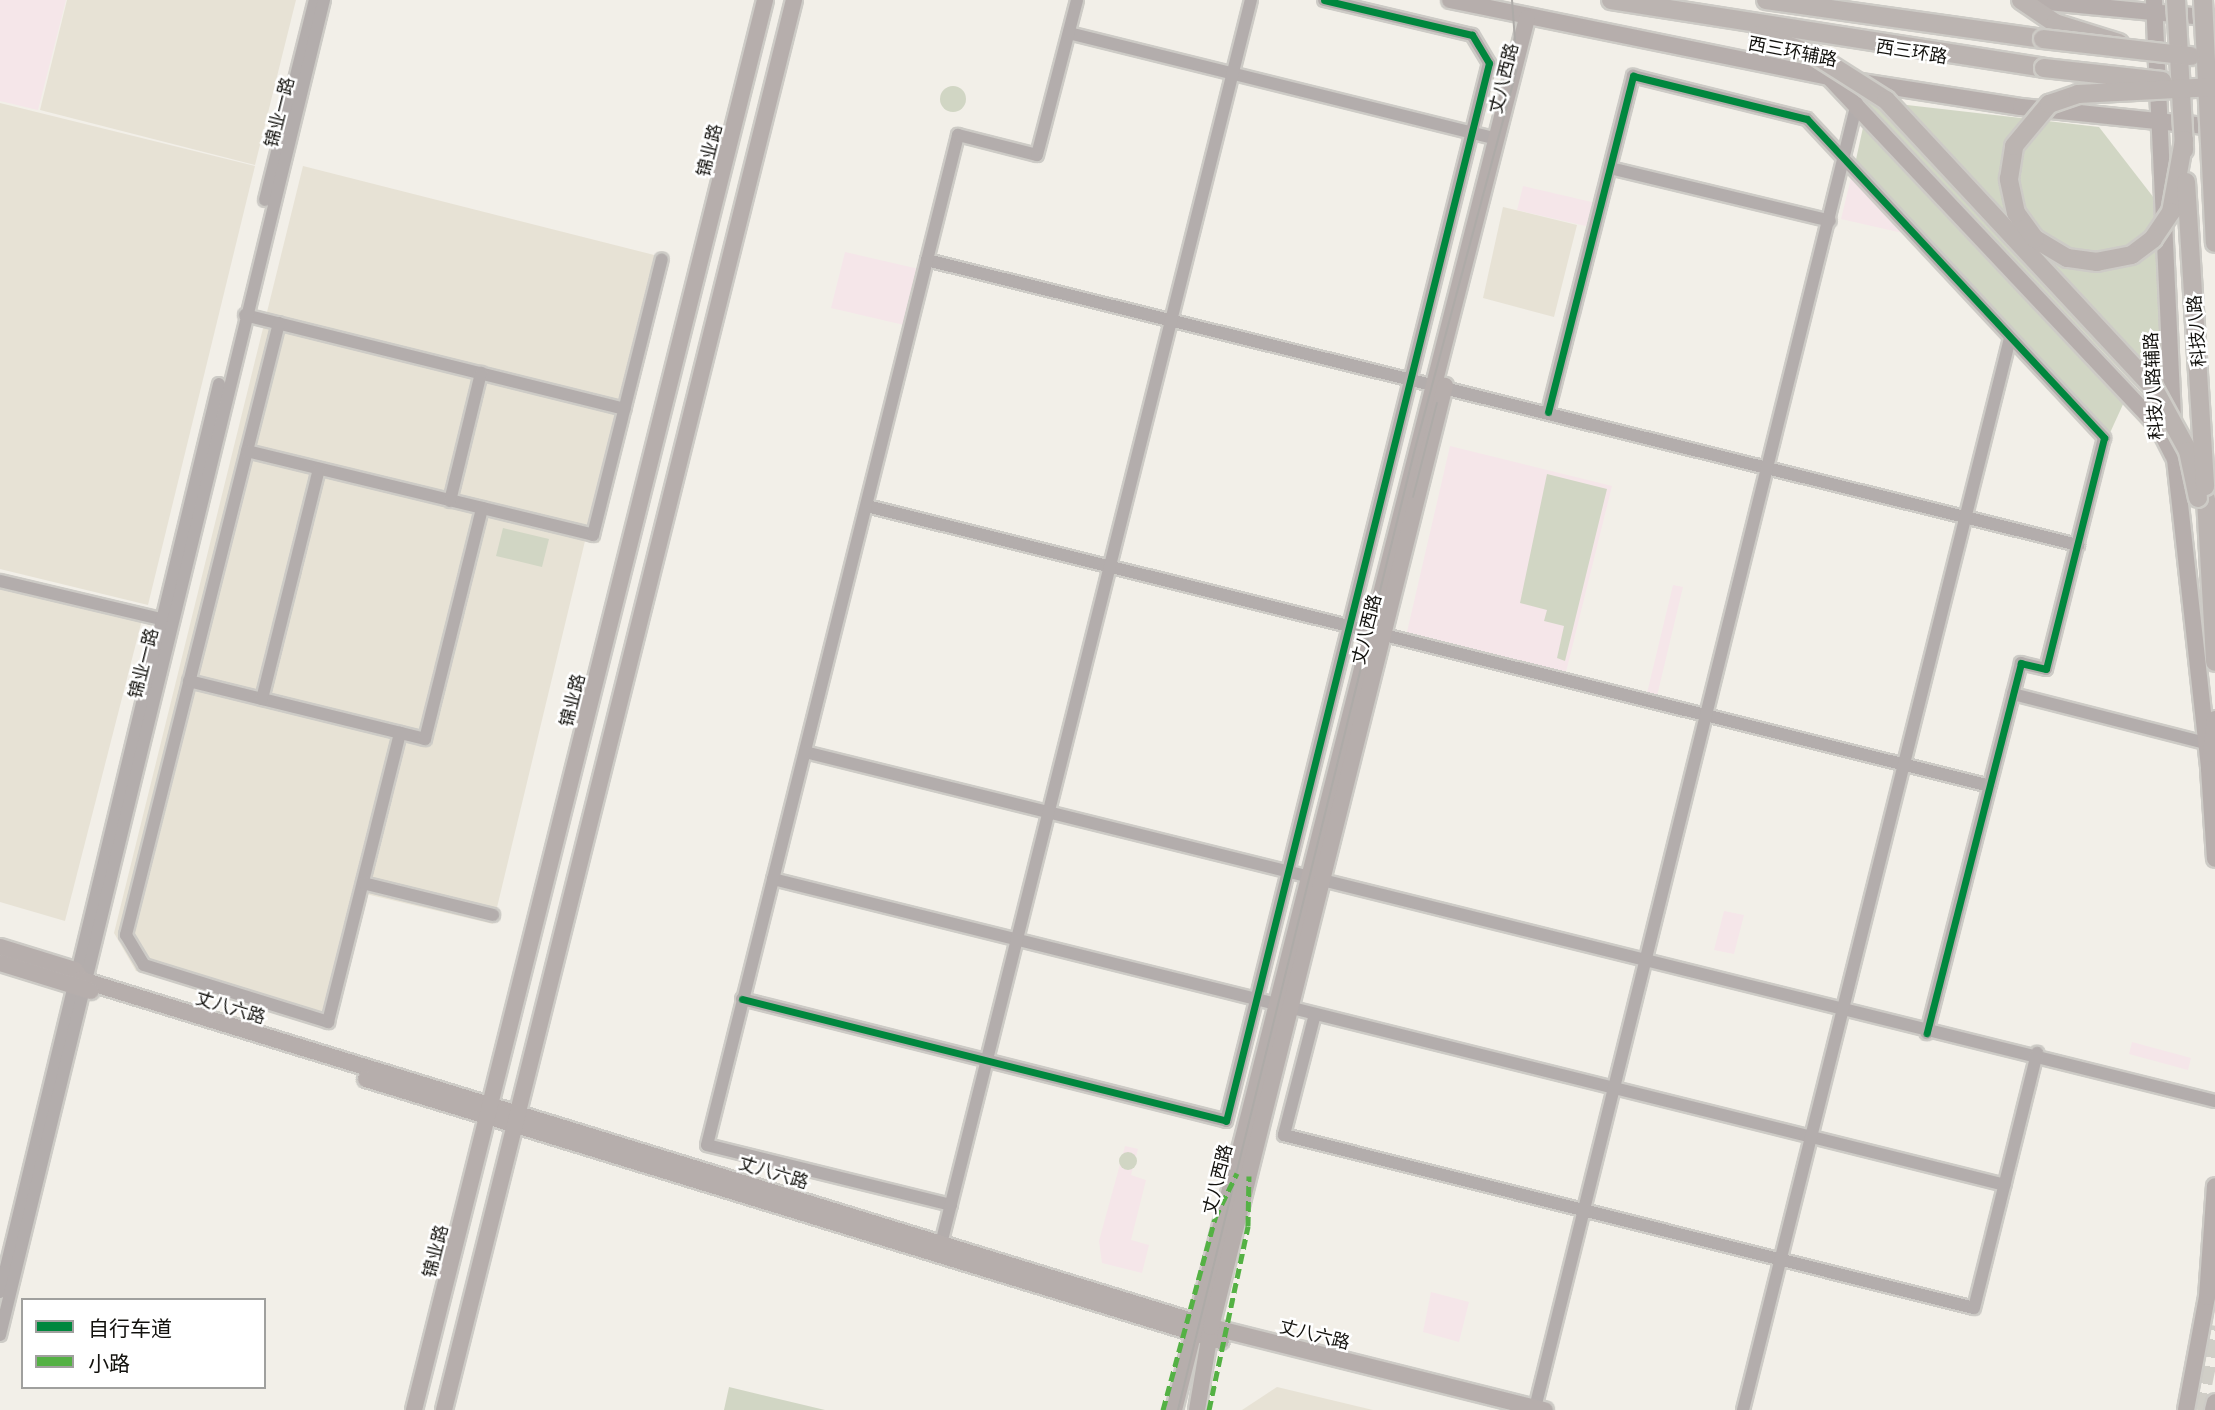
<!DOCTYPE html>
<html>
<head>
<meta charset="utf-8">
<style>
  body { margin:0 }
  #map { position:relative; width:2215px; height:1410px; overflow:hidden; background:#f2efe8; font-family:Georgia,"Noto Sans SC",serif }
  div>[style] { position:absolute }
  .built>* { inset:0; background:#e7e2d5 }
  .education>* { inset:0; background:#f5e6e9 }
  .green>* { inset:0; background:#d1d6c4 }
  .round { border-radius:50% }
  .highway-tunnel>* { height:18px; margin-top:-9px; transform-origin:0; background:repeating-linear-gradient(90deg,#d0cec7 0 18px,transparent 0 27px) }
  .roads { filter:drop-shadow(2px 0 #cdcbc6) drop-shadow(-2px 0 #cdcbc6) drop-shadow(0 2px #cdcbc6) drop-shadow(0 -2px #cdcbc6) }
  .minor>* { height:12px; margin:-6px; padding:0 6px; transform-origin:6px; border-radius:6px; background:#b3adac }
  .major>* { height:16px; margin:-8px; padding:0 8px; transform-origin:8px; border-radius:8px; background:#b6aeac }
  .highway>* { height:18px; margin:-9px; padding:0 9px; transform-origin:9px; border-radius:9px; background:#bbb4b1 }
  .tram>* { height:2px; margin:-1px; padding:0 1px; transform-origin:1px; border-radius:1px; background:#aeaba8 }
  .bridges { filter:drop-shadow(2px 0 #cdcbc6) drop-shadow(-2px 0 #cdcbc6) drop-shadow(0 2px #cdcbc6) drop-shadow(0 -2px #cdcbc6) }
  .highway-bridge>* { height:18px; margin:-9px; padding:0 9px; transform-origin:9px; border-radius:9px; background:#bbb4b1 }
  .quiet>* { height:5px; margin-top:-2.5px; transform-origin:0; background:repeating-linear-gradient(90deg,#54b144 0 10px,transparent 0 15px) }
  .cycleway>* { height:7px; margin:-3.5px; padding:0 3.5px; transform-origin:3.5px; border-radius:3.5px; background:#00873e }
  span { translate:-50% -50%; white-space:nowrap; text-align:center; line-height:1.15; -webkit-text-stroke:5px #fff; paint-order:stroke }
  .street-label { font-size:18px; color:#12110d }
  .legend { position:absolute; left:21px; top:1298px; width:245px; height:91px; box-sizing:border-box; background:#fff; border:2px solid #a0a09e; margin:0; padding:9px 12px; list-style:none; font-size:21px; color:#12110d }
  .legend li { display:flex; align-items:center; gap:14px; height:35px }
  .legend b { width:35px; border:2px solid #a0a09e }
</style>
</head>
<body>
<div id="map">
  <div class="built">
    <i style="clip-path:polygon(67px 0,296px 0,255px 165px,40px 110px)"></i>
    <i style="clip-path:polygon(0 103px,255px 166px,148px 605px,0 569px)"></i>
    <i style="clip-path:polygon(303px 166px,670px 259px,599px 543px,585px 541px,493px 924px,366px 894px,331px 1029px,136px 971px,114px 933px)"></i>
    <i style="clip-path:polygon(1503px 207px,1577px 225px,1554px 317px,1483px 298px)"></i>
    <i style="clip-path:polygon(0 576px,144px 612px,65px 921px,0 902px)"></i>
    <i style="clip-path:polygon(1277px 1387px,1373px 1410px,1242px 1410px)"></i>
  </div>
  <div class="education">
    <i style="clip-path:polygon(0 0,66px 0,38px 110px,0 101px)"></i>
    <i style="clip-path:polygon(1851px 178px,1861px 182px,1907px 234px,1841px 219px)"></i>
    <i style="clip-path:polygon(1523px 186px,1596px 203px,1590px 227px,1517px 210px)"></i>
    <i style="clip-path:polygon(845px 252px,919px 269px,904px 325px,831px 308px)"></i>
    <i style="clip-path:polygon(1450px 446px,1612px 486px,1566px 672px,1407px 632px)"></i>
    <i style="clip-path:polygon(1673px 585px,1683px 587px,1657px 696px,1647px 693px)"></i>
    <i style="clip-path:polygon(1724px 911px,1744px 915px,1734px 954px,1714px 950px)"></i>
    <i style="clip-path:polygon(2132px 1042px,2191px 1058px,2188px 1070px,2129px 1054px)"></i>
    <i style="clip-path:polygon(1125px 1146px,1138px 1149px,1131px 1175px,1146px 1180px,1131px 1240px,1149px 1245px,1142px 1273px,1102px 1263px,1099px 1241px)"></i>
    <i style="clip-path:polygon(1431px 1292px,1469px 1302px,1459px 1342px,1423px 1332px)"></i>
  </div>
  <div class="green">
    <i class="round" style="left:940px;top:86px;width:26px;height:26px"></i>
    <i style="clip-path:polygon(1863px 100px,2099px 127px,2154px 198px,2166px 388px,2161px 413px)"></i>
    <i style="clip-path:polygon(1864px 123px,2125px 400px,2109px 435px,1855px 164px)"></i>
    <i style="clip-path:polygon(1547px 474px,1607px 489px,1565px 661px,1557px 658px,1564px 626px,1544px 621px,1547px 610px,1520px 603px)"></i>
    <i style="clip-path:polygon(503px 528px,549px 539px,542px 567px,496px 556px)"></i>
    <i class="round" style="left:1119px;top:1152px;width:18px;height:18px"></i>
    <i style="clip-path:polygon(729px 1387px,825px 1410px,724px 1410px)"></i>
  </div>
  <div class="highway-tunnel">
    <i style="left:2198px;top:1410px;width:86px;rotate:-78.6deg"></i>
  </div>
  <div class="roads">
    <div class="minor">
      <i style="left:1069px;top:33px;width:440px;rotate:13.9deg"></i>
      <i style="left:1610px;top:168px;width:226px;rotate:13.5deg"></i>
      <i style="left:265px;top:200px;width:206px;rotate:-76deg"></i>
      <i style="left:927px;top:260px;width:1186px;rotate:13.91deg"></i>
      <i style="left:245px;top:315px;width:391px;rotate:13.9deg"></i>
      <i style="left:279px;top:323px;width:631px;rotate:104.04deg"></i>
      <i style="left:126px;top:935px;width:35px;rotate:59deg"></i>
      <i style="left:144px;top:965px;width:193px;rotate:17.2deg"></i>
      <i style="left:328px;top:1022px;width:298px;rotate:-76deg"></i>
      <i style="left:1548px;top:412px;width:347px;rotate:-75.8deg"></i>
      <i style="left:1633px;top:76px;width:179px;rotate:13.9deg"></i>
      <i style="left:1807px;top:119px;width:436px;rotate:47deg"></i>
      <i style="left:2104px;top:438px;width:238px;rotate:104.1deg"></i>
      <i style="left:2046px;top:669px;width:26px;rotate:-167deg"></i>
      <i style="left:2021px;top:663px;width:382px;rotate:104.3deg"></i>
      <i style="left:247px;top:451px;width:356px;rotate:13.6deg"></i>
      <i style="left:593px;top:535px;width:284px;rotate:-76deg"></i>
      <i style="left:450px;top:501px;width:132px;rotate:-76.4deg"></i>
      <i style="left:867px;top:506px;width:1157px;rotate:14deg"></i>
      <i style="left:0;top:581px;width:165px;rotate:13.3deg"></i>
      <i style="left:189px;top:681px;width:243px;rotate:13.8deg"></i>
      <i style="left:425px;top:739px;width:238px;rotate:-76.1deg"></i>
      <i style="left:2013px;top:694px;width:198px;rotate:14.3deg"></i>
      <i style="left:262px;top:699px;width:237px;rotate:-76.1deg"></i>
      <i style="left:805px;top:752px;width:1453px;rotate:13.9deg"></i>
      <i style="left:773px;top:879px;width:1269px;rotate:13.95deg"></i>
      <i style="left:363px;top:883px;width:134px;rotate:13.8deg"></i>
      <i style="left:742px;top:999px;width:499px;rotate:14.1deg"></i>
      <i style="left:1226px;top:1121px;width:1090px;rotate:-76.04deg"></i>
      <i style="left:1489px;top:63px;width:33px;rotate:-121deg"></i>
      <i style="left:1472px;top:35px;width:152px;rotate:-166.7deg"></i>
      <i style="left:1315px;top:1014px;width:125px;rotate:104.4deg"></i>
      <i style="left:1284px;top:1135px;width:711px;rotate:14.08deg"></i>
      <i style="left:1974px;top:1308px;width:263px;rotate:-76.1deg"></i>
      <i style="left:951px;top:1205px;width:251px;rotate:-166.2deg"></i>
      <i style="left:707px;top:1145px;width:1041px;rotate:-76.04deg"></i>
      <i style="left:958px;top:135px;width:81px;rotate:14.2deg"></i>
      <i style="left:1037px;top:155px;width:160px;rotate:-75.5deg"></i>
      <i style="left:941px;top:1244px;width:1282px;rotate:-76.01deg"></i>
      <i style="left:0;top:1292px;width:934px;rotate:-76.44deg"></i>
      <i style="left:0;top:1335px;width:1374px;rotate:-76.36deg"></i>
      <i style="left:1535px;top:1408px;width:1344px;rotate:-76.14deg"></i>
      <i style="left:1743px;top:1410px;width:1105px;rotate:-76.01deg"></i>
    </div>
    <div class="major">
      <i style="left:1450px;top:0;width:387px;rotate:11.5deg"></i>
      <i style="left:1829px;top:77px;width:194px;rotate:8.9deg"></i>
      <i style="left:2021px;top:107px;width:195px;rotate:5.9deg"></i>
      <i style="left:2027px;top:0;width:189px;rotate:5.5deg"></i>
      <i style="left:2154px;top:0;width:459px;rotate:87.4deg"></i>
      <i style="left:2175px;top:459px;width:312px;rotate:83.7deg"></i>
      <i style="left:1829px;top:77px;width:480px;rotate:46.7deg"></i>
      <i style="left:2158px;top:426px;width:33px;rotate:63deg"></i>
      <i style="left:2215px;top:719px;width:50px;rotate:96.8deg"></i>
      <i style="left:2209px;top:769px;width:90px;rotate:86.2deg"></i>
      <i style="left:0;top:947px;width:78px;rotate:17deg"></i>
      <i style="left:75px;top:970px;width:12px;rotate:55deg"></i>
      <i style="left:82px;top:980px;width:1181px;rotate:17.08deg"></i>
      <i style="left:1211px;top:1327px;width:344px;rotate:14deg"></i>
      <i style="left:0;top:963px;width:95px;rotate:17.1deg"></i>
      <i style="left:366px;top:1079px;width:894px;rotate:17.04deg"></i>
      <i style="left:414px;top:1410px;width:1453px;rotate:-76.02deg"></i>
      <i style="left:444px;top:1410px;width:1453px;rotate:-76.06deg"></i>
      <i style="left:1174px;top:1410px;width:1436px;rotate:-75.77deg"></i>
      <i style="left:1197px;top:1410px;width:84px;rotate:-80.4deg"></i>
      <i style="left:1211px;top:1327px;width:970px;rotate:-76.04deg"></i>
      <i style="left:2186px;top:1410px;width:115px;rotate:-79.5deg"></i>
      <i style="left:2207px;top:1297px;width:111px;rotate:-85.9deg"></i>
      <i style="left:2213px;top:1410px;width:8px;rotate:-76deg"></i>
    </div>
    <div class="highway">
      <i style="left:1611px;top:0;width:438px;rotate:8.9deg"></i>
      <i style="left:1766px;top:0;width:280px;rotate:8deg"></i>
      <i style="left:2021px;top:0;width:41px;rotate:34.1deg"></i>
      <i style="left:2055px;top:23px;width:67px;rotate:17.4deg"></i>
      <i style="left:1759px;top:35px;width:59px;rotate:19.7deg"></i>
      <i style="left:2206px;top:499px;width:163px;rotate:86.8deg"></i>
    </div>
  </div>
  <div class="tram">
    <i style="left:1413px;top:497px;width:97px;rotate:-75.7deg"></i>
    <i style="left:1178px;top:1410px;width:990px;rotate:-76.15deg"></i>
    <i style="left:1415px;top:449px;width:394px;rotate:-75deg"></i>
    <i style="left:1517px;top:68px;width:68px;rotate:-94.2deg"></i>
  </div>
  <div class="bridges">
    <div class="highway-bridge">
      <i style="left:2176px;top:0;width:150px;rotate:86.9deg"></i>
      <i style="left:2203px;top:0;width:243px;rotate:87.2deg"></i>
      <i style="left:2043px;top:39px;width:149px;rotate:6.6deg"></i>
      <i style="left:1815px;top:55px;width:84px;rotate:32.4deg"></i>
      <i style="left:1886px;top:100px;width:392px;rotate:47.1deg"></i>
      <i style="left:2153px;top:387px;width:73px;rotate:61.3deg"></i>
      <i style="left:2188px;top:451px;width:48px;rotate:78deg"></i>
      <i style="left:2044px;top:68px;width:119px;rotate:6.3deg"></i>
      <i style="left:2184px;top:140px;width:73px;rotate:100.2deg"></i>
      <i style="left:2171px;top:212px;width:32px;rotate:124deg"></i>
      <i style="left:2153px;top:239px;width:26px;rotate:143deg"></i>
      <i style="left:2132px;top:255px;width:36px;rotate:169deg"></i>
      <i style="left:2097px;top:262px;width:30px;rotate:-172deg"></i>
      <i style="left:2067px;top:258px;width:37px;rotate:-149deg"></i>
      <i style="left:2035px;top:239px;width:32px;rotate:-126deg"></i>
      <i style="left:2016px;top:213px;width:35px;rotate:-102deg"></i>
      <i style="left:2009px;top:179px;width:33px;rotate:-81deg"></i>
      <i style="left:2014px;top:146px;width:55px;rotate:-50.2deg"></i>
      <i style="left:2049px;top:104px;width:31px;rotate:-19deg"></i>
      <i style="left:2078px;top:94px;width:137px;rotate:-2.9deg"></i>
      <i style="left:2186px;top:182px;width:305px;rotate:86.4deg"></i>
    </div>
  </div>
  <div class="quiet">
    <i style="left:1163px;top:1410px;width:199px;rotate:-74.8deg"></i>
    <i style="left:1215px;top:1218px;width:50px;rotate:-63.9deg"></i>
    <i style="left:1209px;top:1410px;width:188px;rotate:-78deg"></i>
    <i style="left:1248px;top:1226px;width:50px;rotate:-88.9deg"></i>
  </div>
  <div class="cycleway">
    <i style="left:1548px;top:412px;width:347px;rotate:-75.8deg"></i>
    <i style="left:1633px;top:76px;width:179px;rotate:13.9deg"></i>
    <i style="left:1807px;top:119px;width:436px;rotate:47deg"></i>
    <i style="left:2104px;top:438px;width:238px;rotate:104.1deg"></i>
    <i style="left:2046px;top:669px;width:26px;rotate:-167deg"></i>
    <i style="left:2021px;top:663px;width:382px;rotate:104.3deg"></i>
    <i style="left:742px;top:999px;width:499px;rotate:14.1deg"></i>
    <i style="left:1226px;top:1121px;width:1090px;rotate:-76.04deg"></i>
    <i style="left:1489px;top:63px;width:33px;rotate:-121deg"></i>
    <i style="left:1472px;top:35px;width:152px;rotate:-166.7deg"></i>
  </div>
  <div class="street-label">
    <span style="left:1793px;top:50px;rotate:11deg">西三环辅路</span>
    <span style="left:1912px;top:50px;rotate:9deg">西三环路</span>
    <span style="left:1502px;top:78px;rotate:-76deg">丈八西路</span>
    <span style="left:278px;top:112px;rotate:-76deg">锦业一路</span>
    <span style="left:708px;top:150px;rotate:-76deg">锦业路</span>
    <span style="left:2195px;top:331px;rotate:-94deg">科技八路</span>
    <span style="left:2152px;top:386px;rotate:-93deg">科技八路辅路</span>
    <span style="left:1365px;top:629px;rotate:-76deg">丈八西路</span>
    <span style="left:142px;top:663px;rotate:-76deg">锦业一路</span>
    <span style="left:571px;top:700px;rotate:-76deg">锦业路</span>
    <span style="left:231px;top:1006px;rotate:17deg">丈八六路</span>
    <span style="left:774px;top:1171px;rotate:17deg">丈八六路</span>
    <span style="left:1216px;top:1179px;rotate:-76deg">丈八西路</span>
    <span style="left:434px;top:1251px;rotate:-76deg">锦业路</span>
    <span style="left:1315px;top:1333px;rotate:14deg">丈八六路</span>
  </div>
  <ul class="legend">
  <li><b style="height:9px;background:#00873e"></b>自行车道</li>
  <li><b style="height:9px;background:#54b144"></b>小路</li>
  </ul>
</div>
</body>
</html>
